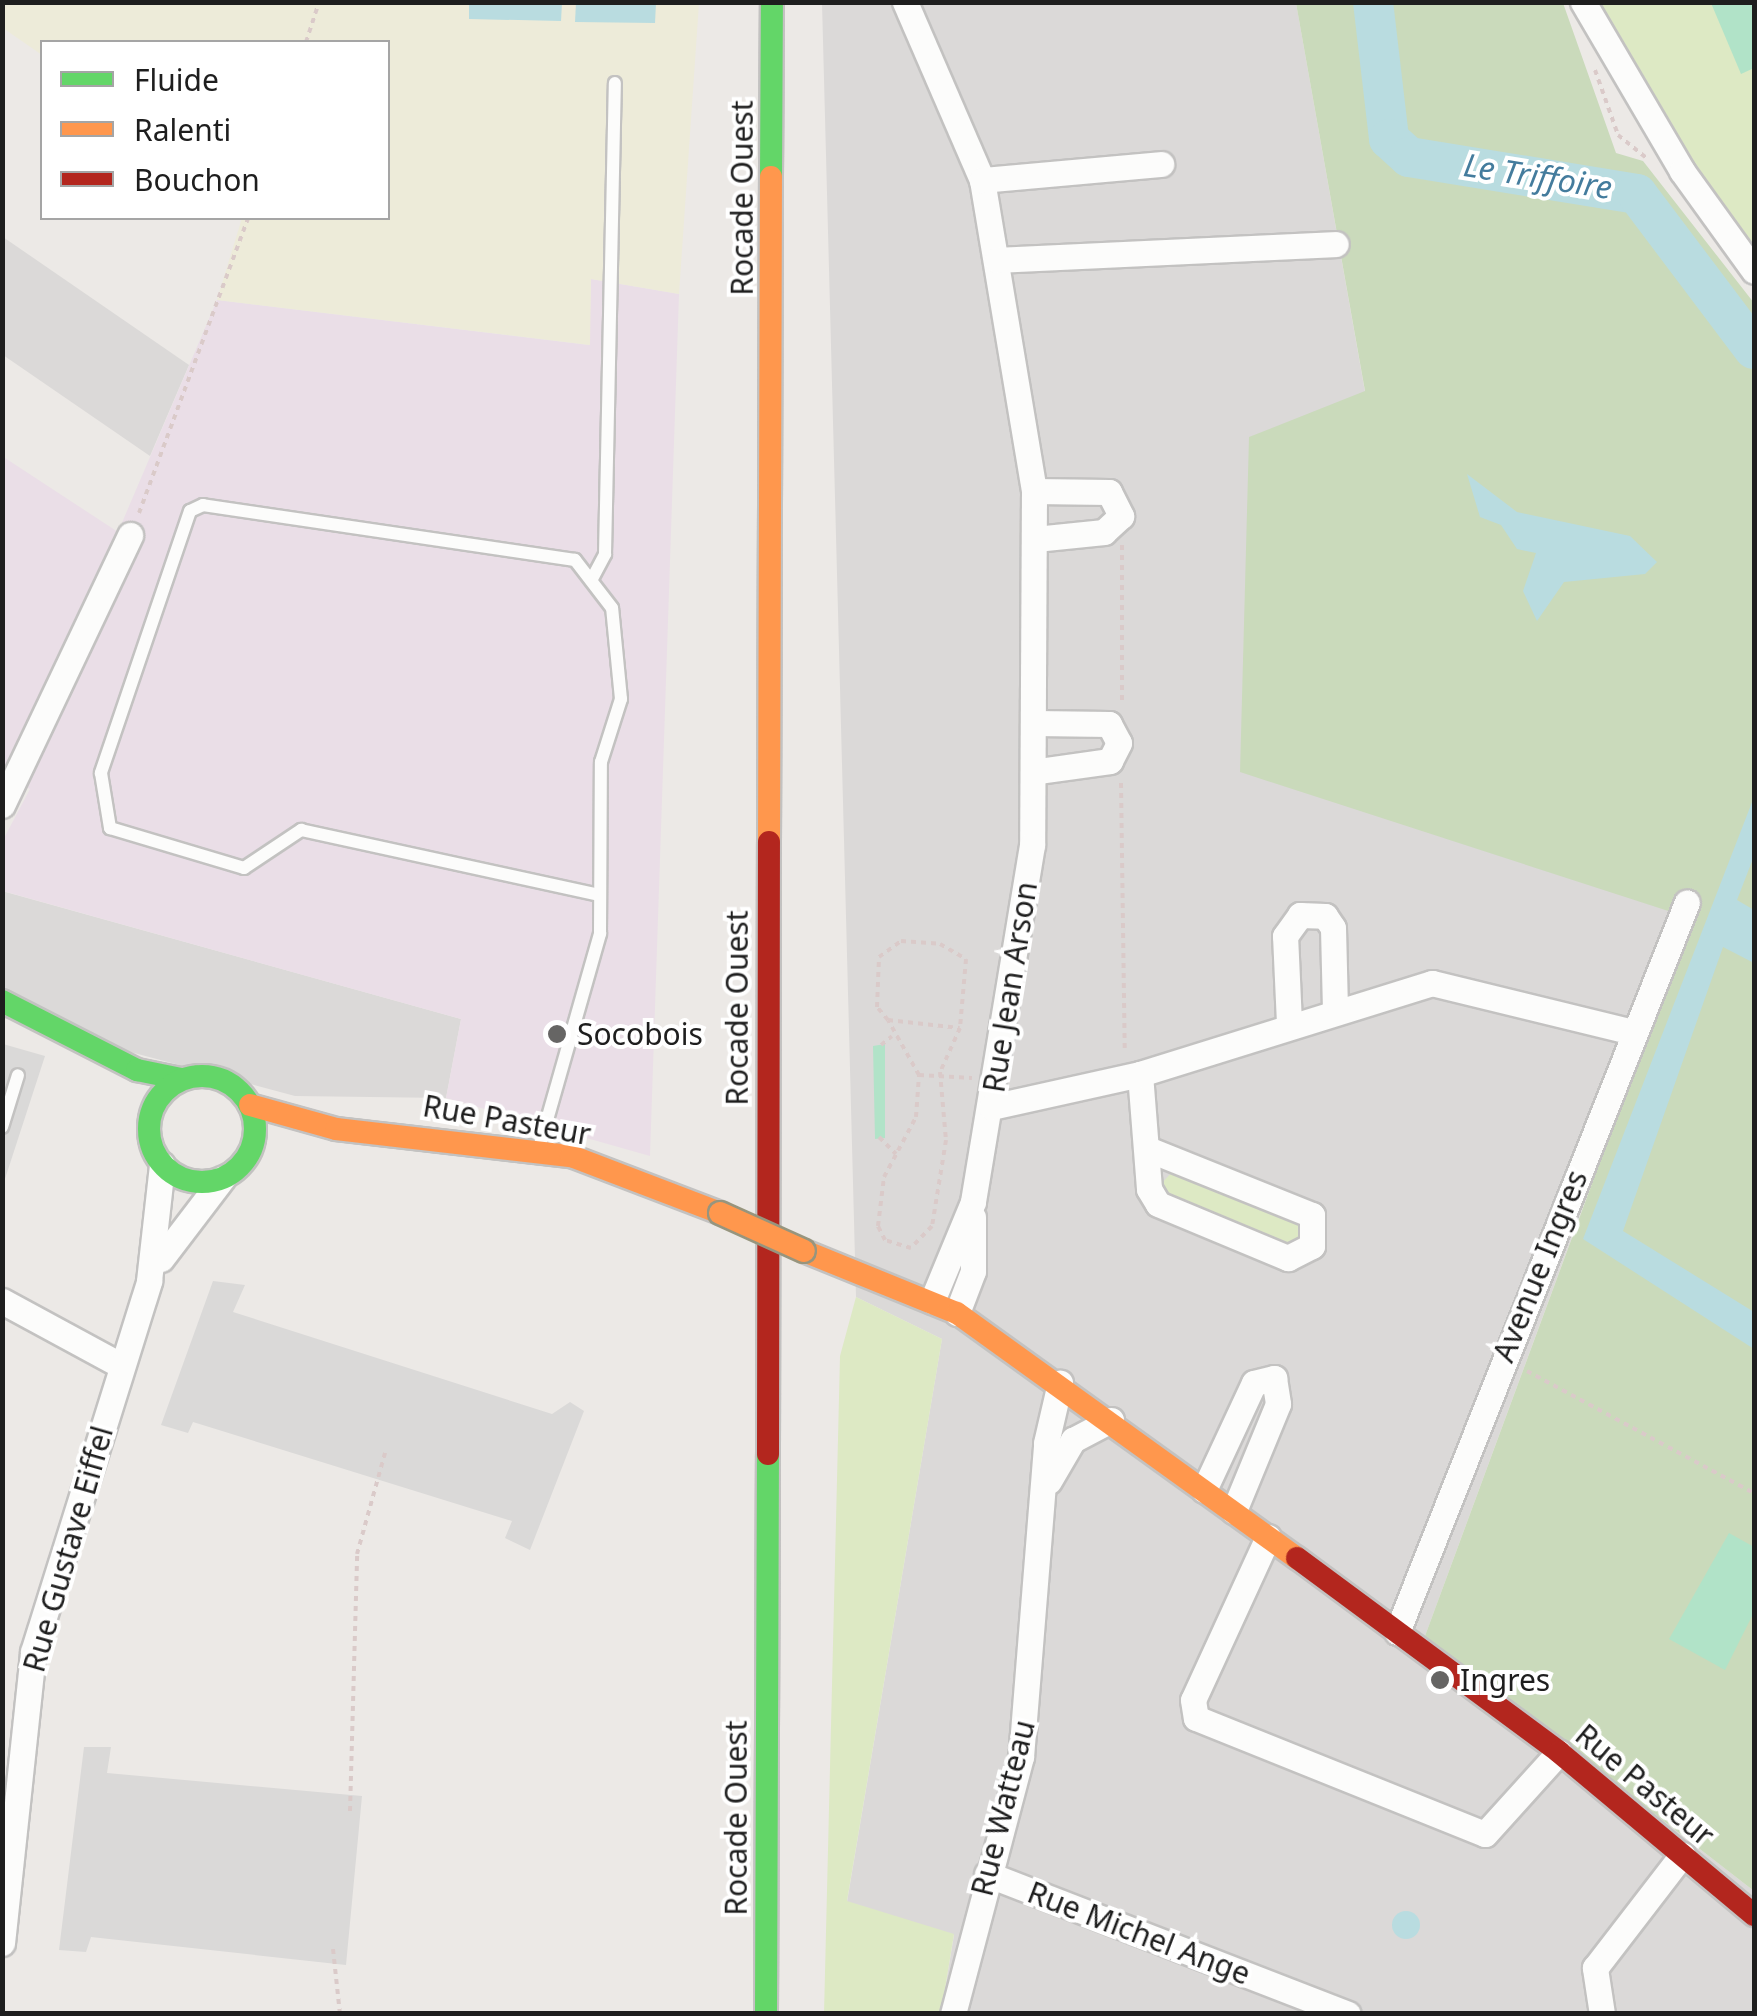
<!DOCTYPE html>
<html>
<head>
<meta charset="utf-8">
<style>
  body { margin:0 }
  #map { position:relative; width:1757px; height:2016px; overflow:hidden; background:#ece9e6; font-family:"Noto Sans",sans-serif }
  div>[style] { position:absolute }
  .residential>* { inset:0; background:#dbd9d8 }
  .industrial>* { inset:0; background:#eadee7 }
  .religious>* { inset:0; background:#dad9d8 }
  .farmland>* { inset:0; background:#edebd9 }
  .grass>* { inset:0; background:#dde9c4 }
  .forest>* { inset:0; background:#cadabb }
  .pitch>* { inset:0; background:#b1e3c8 }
  .water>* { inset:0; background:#b9dce0 }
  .round { border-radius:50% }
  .river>* { height:40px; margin:-20px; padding:0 20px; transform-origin:20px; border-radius:20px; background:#b9dce0 }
  .path>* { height:4px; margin-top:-2px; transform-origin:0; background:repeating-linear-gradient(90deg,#dacac9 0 5px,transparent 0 10px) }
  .roads { filter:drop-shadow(2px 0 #c3c2c1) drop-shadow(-2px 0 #c3c2c1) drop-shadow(0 2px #c3c2c1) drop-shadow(0 -2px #c3c2c1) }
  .lane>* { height:12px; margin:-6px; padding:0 6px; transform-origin:6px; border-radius:6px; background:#fcfcfb }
  .street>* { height:25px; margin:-12.5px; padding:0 12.5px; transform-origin:12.5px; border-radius:12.5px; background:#fcfcfb }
  .fast>* { height:22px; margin:-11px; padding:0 11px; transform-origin:11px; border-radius:11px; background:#63d668 }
  .fast>.ring { margin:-11px; padding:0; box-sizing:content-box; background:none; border:22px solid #63d668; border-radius:50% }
  .slow>* { height:22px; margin:-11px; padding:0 11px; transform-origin:11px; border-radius:11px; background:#ff974d }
  .jam>* { height:22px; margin:-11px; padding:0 11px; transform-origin:11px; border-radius:11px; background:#b3261e }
  .bridges { filter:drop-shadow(2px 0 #97957e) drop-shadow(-2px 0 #97957e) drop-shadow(0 2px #97957e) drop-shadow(0 -2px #97957e) }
  .slow-bridge>* { height:22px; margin:-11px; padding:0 11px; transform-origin:11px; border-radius:11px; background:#ff974d }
  .dots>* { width:28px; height:28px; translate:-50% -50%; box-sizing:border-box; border:5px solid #fff; border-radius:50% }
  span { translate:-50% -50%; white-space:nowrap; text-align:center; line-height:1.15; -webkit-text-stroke:8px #fff; paint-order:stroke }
  .street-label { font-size:30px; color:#1e1e1e }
  .poi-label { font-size:30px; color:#1e1e1e }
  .left { translate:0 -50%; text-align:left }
  .water-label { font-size:32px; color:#447c9d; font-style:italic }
  .frame { position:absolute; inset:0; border:5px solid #1e1e1e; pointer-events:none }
  .legend { position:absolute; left:40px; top:40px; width:350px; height:180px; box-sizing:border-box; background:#fff; border:2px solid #a5a5a5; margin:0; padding:12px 18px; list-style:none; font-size:30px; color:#1e1e1e }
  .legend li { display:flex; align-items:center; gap:20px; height:50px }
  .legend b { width:50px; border:2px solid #a5a5a5 }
</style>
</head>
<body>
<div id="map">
  <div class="residential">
    <i style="clip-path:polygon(822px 3px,1296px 3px,1365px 392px,1519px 858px,1690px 917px,1425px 1636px,1754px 1891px,1754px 2013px,941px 2013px,954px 1935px,847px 1902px,942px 1339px,856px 1297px)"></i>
    <i style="clip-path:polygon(3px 237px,189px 365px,150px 456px,3px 355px)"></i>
    <i style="clip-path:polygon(2px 891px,461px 1019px,446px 1098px,295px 1096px,3px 1018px)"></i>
  </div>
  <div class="industrial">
    <i style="clip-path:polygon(591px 279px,679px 294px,650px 1156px,446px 1098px,461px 1019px,3px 891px,3px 840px,30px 789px,3px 774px,2px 456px,118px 532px,217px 300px,589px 345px)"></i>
  </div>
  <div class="religious">
    <i style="clip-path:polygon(3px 1044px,45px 1056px,3px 1185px)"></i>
    <i style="clip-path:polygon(213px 1281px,245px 1285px,233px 1312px,552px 1414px,570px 1402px,584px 1411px,530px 1550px,505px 1538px,512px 1521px,193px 1422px,188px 1433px,161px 1425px)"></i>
    <i style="clip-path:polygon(84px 1747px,111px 1747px,107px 1773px,362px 1796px,346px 1965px,91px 1937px,86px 1952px,59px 1950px)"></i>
  </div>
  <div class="farmland">
    <i style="clip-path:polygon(2px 3px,699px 3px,679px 294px,591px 279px,590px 345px,217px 300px,242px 218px,388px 218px,388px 42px,42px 42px,42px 55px,3px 28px)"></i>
  </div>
  <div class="grass">
    <i style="clip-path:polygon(1597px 3px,1754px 3px,1754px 253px,1681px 154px)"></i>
    <i style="clip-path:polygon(1174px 1170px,1301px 1217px,1308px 1233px,1293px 1250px,1170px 1204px,1159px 1186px)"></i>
    <i style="clip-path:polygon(856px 1297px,942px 1339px,847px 1901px,954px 1934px,941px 2013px,824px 2014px,840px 1356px)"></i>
  </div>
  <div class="forest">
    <i style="clip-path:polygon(1296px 3px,1563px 3px,1616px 153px,1643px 161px,1754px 303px,1754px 1891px,1425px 1636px,1690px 918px,1240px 772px,1249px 437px,1365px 391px)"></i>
  </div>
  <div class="pitch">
    <i style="clip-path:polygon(1711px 3px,1754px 3px,1754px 68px,1741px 74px)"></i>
    <i style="clip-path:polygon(885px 1044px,885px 1138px,875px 1139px,873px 1046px)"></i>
    <i style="clip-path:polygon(1729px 1533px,1754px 1547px,1754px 1612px,1725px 1670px,1669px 1639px)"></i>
  </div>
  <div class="water">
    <i style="clip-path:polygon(469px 3px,562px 3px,561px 21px,469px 19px)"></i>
    <i style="clip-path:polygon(576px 3px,656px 3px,655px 23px,575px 22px)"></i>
    <i style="clip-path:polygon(1467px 474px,1517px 512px,1630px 536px,1657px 562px,1645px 574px,1564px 582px,1537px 621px,1523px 591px,1536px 553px,1517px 549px,1501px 525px,1480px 517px)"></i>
    <i style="clip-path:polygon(1754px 797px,1754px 856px,1737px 900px,1754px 910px,1754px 963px,1723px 947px,1623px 1231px,1754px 1312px,1754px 1349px,1583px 1239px)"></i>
    <i class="round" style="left:1392px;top:1911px;width:28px;height:28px"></i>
  </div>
  <div class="river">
    <i style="left:1373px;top:2px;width:138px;rotate:83.3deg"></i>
    <i style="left:1389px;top:139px;width:27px;rotate:42deg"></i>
    <i style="left:1409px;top:157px;width:231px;rotate:9.2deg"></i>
    <i style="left:1637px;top:194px;width:194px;rotate:53deg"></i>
  </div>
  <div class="path">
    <i style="left:306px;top:42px;width:42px;rotate:-72deg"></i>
    <i style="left:1595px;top:70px;width:69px;rotate:70.5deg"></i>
    <i style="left:1618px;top:135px;width:36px;rotate:39deg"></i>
    <i style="left:139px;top:513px;width:314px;rotate:-69.7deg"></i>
    <i style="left:1122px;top:545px;width:158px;rotate:90deg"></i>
    <i style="left:1121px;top:783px;width:270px;rotate:89.2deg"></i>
    <i style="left:888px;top:1020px;width:72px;rotate:6.3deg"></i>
    <i style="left:960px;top:1028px;width:48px;rotate:114.4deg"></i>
    <i style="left:940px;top:1072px;width:68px;rotate:85deg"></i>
    <i style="left:946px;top:1140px;width:87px;rotate:99.2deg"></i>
    <i style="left:932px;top:1226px;width:30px;rotate:134deg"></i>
    <i style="left:911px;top:1248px;width:27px;rotate:-163deg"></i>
    <i style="left:885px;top:1240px;width:16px;rotate:-117deg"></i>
    <i style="left:878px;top:1226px;width:49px;rotate:-83deg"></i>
    <i style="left:884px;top:1177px;width:68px;rotate:-61.9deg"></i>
    <i style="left:916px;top:1117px;width:42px;rotate:-85.9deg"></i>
    <i style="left:919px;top:1075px;width:63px;rotate:-119.4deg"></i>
    <i style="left:888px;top:1020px;width:17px;rotate:-130deg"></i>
    <i style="left:877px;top:1007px;width:50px;rotate:-87.7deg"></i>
    <i style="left:879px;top:957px;width:27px;rotate:-36deg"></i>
    <i style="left:901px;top:941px;width:39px;rotate:4deg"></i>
    <i style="left:940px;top:944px;width:30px;rotate:30deg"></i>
    <i style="left:966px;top:959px;width:69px;rotate:95deg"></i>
    <i style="left:881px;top:1045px;width:14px;rotate:-39deg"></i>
    <i style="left:919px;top:1075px;width:53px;rotate:3.2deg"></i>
    <i style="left:879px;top:1137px;width:24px;rotate:45deg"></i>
    <i style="left:1527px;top:1371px;width:258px;rotate:28.3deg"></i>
    <i style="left:350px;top:1811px;width:257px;rotate:-88.4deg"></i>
    <i style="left:357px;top:1554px;width:105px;rotate:-74.5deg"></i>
    <i style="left:333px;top:1949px;width:65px;rotate:83.9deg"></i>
  </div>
  <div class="roads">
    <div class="lane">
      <i style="left:593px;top:577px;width:26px;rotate:-62deg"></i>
      <i style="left:605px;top:554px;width:471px;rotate:-88.8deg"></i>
      <i style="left:2px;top:1127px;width:54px;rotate:-72.9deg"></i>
      <i style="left:539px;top:1148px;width:223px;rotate:-74.1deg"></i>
      <i style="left:600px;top:934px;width:172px;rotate:-89.7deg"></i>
      <i style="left:601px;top:762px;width:66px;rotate:-72.4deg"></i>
      <i style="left:621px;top:699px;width:91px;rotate:-95.6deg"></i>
      <i style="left:612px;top:608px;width:61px;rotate:-127.6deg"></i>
      <i style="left:575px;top:560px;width:376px;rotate:-171.6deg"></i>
      <i style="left:203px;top:505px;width:14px;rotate:155deg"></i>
      <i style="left:190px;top:511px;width:277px;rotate:108.8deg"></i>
      <i style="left:101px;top:773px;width:56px;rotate:80.7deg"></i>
      <i style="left:110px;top:828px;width:140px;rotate:16.6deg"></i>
      <i style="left:244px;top:868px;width:69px;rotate:-33.7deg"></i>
      <i style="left:301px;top:830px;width:306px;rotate:12.3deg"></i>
    </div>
    <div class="street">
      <i style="left:905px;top:2px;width:194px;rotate:66.6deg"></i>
      <i style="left:982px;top:180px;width:315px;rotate:80.5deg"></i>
      <i style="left:1034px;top:491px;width:354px;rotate:90.3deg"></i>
      <i style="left:1032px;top:845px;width:362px;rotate:99.4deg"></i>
      <i style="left:973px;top:1202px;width:107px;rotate:112.5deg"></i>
      <i style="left:1583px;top:2px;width:196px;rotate:59.6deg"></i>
      <i style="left:1682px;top:171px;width:123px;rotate:54.2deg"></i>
      <i style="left:982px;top:180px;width:180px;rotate:-5.1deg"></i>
      <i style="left:997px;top:260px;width:339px;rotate:-2.7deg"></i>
      <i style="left:1034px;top:491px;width:75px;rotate:0.8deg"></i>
      <i style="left:1109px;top:492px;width:27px;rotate:63deg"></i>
      <i style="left:1121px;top:516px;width:23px;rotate:137deg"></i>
      <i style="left:1104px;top:532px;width:69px;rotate:174.2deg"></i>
      <i style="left:1036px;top:723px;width:73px;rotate:0.8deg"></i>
      <i style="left:1109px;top:724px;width:21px;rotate:62deg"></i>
      <i style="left:1119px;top:743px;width:20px;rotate:117deg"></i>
      <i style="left:1110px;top:761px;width:73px;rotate:172.1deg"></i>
      <i style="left:2px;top:805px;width:299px;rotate:-64.6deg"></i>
      <i style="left:1289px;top:1023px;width:87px;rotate:-92.6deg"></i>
      <i style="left:1285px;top:936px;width:26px;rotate:-54deg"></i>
      <i style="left:1300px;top:915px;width:25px;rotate:2deg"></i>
      <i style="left:1325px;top:916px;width:14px;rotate:56deg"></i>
      <i style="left:1333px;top:928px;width:80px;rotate:88.6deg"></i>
      <i style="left:1140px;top:1074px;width:115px;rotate:85.5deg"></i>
      <i style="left:1149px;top:1189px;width:17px;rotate:59deg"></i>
      <i style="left:1158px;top:1204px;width:141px;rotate:22.6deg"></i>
      <i style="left:1288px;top:1258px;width:27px;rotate:-27deg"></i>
      <i style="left:1312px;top:1246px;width:31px;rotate:-90deg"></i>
      <i style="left:1312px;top:1215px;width:177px;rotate:-158.1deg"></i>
      <i style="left:991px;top:1107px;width:153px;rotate:-12.5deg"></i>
      <i style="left:1140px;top:1074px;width:306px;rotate:-17.3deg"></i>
      <i style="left:1432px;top:983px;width:207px;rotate:13.7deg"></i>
      <i style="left:161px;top:1259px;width:101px;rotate:-52.7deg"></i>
      <i style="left:2px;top:1301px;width:136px;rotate:28.4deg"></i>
      <i style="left:957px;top:1313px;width:45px;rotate:-69.1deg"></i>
      <i style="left:973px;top:1271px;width:54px;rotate:-90deg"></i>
      <i style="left:1049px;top:1481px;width:48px;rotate:-59.7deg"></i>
      <i style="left:1073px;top:1440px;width:43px;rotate:-27.8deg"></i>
      <i style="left:1204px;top:1490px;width:118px;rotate:-65deg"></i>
      <i style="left:1254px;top:1383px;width:21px;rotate:-14deg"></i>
      <i style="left:1274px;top:1378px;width:26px;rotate:81deg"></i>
      <i style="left:1278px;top:1404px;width:116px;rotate:112.4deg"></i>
      <i style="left:1268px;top:1537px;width:179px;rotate:114.7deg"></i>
      <i style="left:1193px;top:1700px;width:18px;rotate:81deg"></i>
      <i style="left:1196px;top:1718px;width:311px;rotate:21.9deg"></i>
      <i style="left:1485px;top:1834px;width:110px;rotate:-47.9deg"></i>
      <i style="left:1397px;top:1632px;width:785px;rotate:-68.33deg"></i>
      <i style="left:987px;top:1874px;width:387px;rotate:21.2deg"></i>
      <i style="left:2px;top:1943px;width:293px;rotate:-83.9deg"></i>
      <i style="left:33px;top:1652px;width:389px;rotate:-72.6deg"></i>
      <i style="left:149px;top:1281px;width:117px;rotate:-83.6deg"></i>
      <i style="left:953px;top:2014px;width:266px;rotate:-75.2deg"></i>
      <i style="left:1021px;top:1757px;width:315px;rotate:-85.4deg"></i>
      <i style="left:1046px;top:1443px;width:62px;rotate:-76.9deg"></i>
      <i style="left:1602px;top:2014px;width:47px;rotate:-98.7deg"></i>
      <i style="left:1595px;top:1968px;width:143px;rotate:-52.4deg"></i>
    </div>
    <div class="fast">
      <i style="left:771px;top:177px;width:175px;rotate:-89.7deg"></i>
      <i style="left:2px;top:1001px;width:152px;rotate:27.1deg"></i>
      <i style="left:137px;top:1070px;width:45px;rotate:11.6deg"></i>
      <i class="ring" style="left:149px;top:1076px;width:84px;height:84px"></i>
      <i style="left:766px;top:2014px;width:560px;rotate:-89.8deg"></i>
    </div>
    <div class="slow">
      <i style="left:769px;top:842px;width:665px;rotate:-89.83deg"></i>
      <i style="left:250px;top:1105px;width:89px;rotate:15.6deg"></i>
      <i style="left:336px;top:1129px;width:237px;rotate:6.6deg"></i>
      <i style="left:571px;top:1156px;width:160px;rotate:20.9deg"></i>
      <i style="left:804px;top:1251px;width:165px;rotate:22.1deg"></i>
      <i style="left:957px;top:1313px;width:419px;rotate:35.8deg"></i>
    </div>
    <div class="jam">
      <i style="left:768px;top:1454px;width:612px;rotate:-89.91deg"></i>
      <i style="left:1297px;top:1558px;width:326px;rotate:36.5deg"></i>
      <i style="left:1559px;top:1752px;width:254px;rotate:39.9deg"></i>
    </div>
  </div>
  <div class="bridges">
    <div class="slow-bridge">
      <i style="left:720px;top:1213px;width:92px;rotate:24.3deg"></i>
    </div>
  </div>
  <div class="dots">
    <i style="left:557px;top:1034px;background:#666564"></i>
    <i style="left:1440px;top:1680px;background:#666564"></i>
  </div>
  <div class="street-label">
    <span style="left:742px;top:198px;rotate:-90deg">Rocade Ouest</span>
    <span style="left:1010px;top:987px;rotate:-81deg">Rue Jean Arson</span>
    <span style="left:737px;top:1008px;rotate:-90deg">Rocade Ouest</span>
    <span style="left:507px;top:1120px;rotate:10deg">Rue Pasteur</span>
    <span style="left:1540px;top:1266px;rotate:-68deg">Avenue Ingres</span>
    <span style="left:68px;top:1549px;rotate:-74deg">Rue Gustave Eiffel</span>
    <span style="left:1645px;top:1785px;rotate:40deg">Rue Pasteur</span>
    <span style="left:1003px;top:1808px;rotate:-76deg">Rue Watteau</span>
    <span style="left:736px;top:1818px;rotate:-90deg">Rocade Ouest</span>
    <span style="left:1139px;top:1933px;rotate:21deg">Rue Michel Ange</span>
  </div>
  <div class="poi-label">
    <span class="left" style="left:577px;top:1034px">Socobois</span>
    <span class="left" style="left:1460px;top:1680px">Ingres</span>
  </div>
  <div class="water-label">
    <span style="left:1538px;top:176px;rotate:9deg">Le Triffoire</span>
  </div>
  <div class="frame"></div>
  <ul class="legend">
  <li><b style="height:12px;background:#63d668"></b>Fluide</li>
  <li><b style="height:12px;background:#ff974d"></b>Ralenti</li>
  <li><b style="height:12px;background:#b3261e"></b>Bouchon</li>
  </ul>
</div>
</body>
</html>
